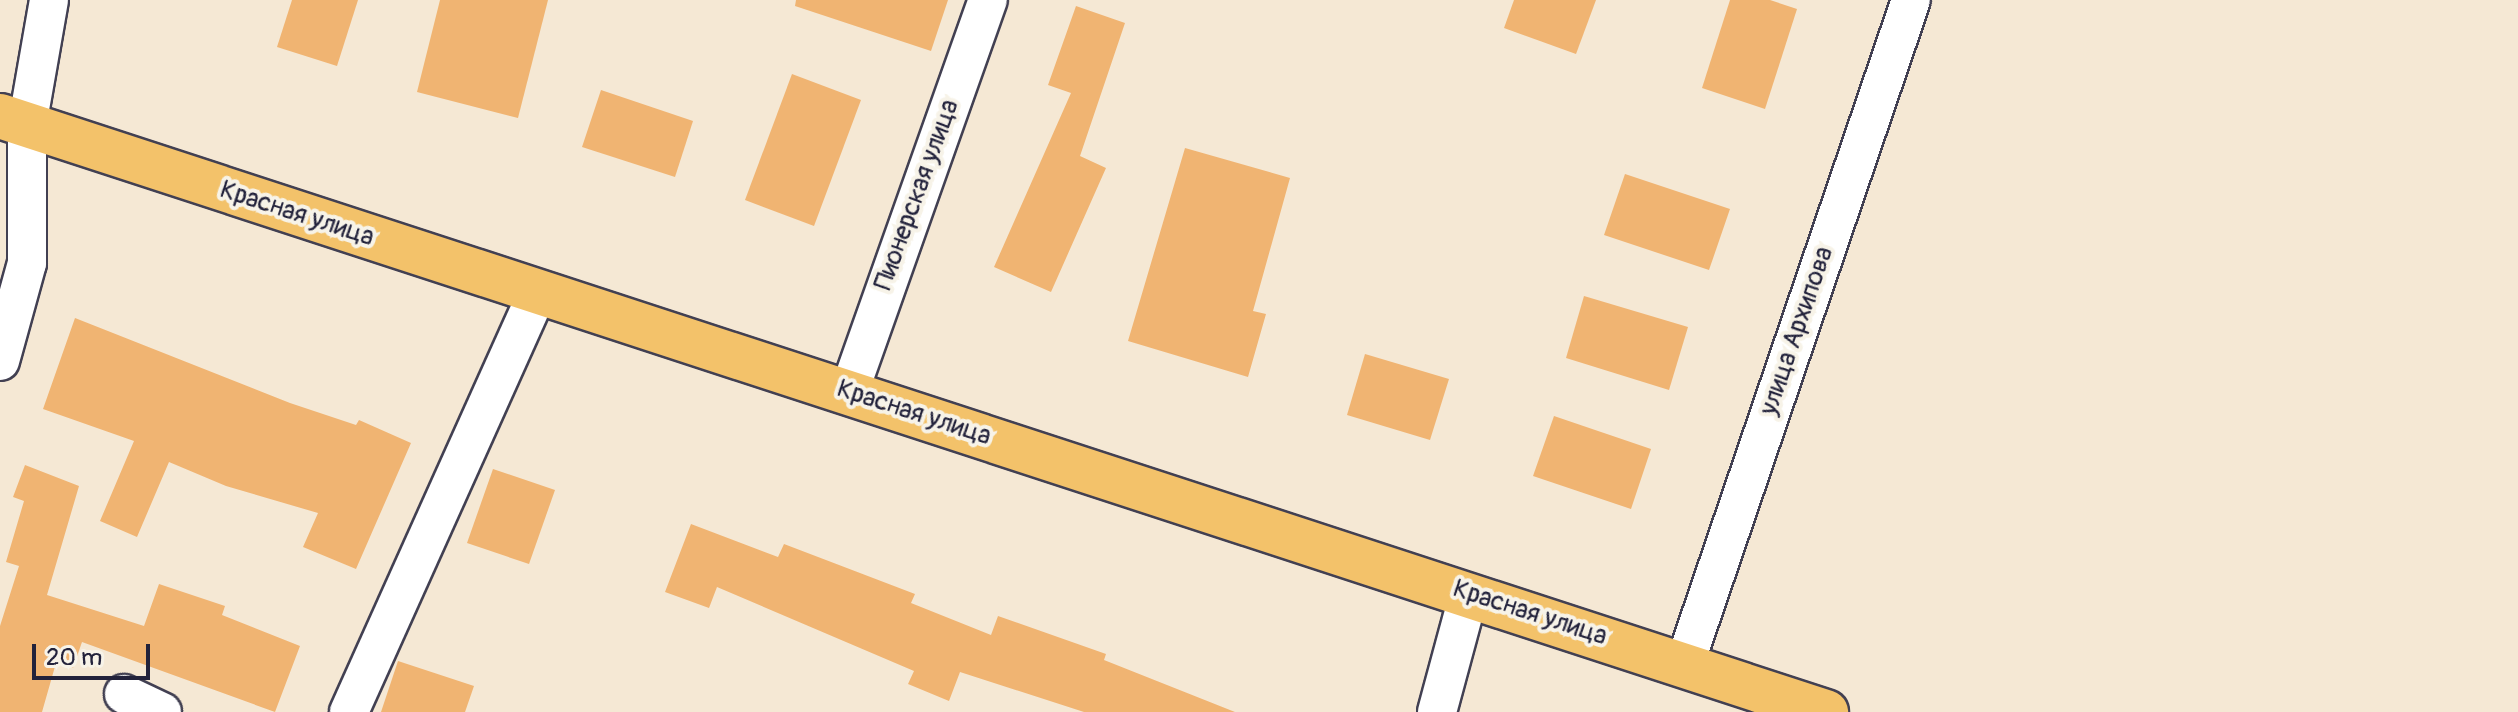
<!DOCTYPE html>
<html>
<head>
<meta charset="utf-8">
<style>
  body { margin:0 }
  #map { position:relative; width:2518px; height:712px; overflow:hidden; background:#f5e8d4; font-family:Pangolin,sans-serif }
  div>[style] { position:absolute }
  .building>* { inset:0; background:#f0b472 }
  .roads { filter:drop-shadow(2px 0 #424052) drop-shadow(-2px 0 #424052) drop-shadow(0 2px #424052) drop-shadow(0 -2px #424052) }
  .minor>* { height:38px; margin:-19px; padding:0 19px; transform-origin:19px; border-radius:19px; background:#fff }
  .major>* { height:44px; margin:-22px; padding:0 22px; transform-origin:22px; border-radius:22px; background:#f3c26a }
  span { translate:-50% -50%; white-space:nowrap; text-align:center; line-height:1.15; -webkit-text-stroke:8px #f7f3e8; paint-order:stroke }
  .street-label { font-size:26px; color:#22223b }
  .scale { position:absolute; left:32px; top:644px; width:118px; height:36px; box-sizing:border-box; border:4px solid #22223b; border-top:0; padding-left:10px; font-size:24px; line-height:28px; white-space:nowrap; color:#22223b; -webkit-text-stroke:6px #f7f3e8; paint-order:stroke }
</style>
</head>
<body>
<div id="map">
  <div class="building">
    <i style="clip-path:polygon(292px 0,358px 0,337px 66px,277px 47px)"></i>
    <i style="clip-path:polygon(440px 0,548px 0,518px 118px,417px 92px)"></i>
    <i style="clip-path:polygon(796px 0,948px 0,931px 51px,795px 6px)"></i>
    <i style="clip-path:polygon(1514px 0,1596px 0,1576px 54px,1504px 28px)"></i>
    <i style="clip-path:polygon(1730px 0,1770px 0,1797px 9px,1765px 109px,1702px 88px)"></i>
    <i style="clip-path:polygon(1076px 6px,1125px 23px,1080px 156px,1106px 168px,1051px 292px,994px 267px,1071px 93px,1048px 85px)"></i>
    <i style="clip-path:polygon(792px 74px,861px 100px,814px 226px,745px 200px)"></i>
    <i style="clip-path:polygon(601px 90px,693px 121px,675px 177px,582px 147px)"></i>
    <i style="clip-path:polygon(1185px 148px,1290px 178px,1253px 311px,1266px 314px,1248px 377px,1128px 341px)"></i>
    <i style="clip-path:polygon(1625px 174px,1730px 209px,1709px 270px,1604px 235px)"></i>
    <i style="clip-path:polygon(1584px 296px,1688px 327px,1669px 390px,1566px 358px)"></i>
    <i style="clip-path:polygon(75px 318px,290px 403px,356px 425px,359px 420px,411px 443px,356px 569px,303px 547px,318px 513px,226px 486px,169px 462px,137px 537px,100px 521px,134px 441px,43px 409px)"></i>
    <i style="clip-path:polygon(1365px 354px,1449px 379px,1430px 440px,1347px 415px)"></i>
    <i style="clip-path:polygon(1554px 416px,1651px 449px,1631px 509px,1533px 476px)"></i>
    <i style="clip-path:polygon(25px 465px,79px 486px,47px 595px,144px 626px,159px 584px,225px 606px,222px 615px,300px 646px,275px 712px,82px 642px,73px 668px,56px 663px,42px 712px,0 712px,0 626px,19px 566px,6px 562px,24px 501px,13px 497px)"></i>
    <i style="clip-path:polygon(493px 469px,555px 490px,529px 564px,467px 543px)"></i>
    <i style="clip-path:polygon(691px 524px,778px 557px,784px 544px,915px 594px,911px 603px,991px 635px,998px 616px,1106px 654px,1104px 660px,1235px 712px,1084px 712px,960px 672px,949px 701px,908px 684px,914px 671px,717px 587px,709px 608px,665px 592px)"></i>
    <i style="clip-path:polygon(398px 661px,474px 686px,465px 712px,381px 712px)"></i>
  </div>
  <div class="roads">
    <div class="minor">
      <i style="left:0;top:361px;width:102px;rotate:-74.6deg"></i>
      <i style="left:27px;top:263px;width:137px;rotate:-90deg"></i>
      <i style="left:27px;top:126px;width:128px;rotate:-80.1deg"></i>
      <i style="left:849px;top:392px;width:416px;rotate:-70.5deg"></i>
      <i style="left:1685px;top:663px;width:700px;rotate:-71.18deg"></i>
      <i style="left:124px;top:694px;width:42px;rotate:25.3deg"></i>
      <i style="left:349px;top:712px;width:461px;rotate:-65.8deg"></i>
      <i style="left:1437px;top:712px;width:123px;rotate:-74.9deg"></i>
    </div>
    <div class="major">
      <i style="left:0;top:116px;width:1921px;rotate:18.08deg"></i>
    </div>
  </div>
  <div class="street-label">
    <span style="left:917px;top:195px;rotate:-70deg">Пионерская улица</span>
    <span style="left:297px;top:214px;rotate:18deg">Красная улица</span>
    <span style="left:1797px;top:331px;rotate:-71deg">улица Архипова</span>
    <span style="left:914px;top:413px;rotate:18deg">Красная улица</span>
    <span style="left:1530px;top:613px;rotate:18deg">Красная улица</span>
  </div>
  <div class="scale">20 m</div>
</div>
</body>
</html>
